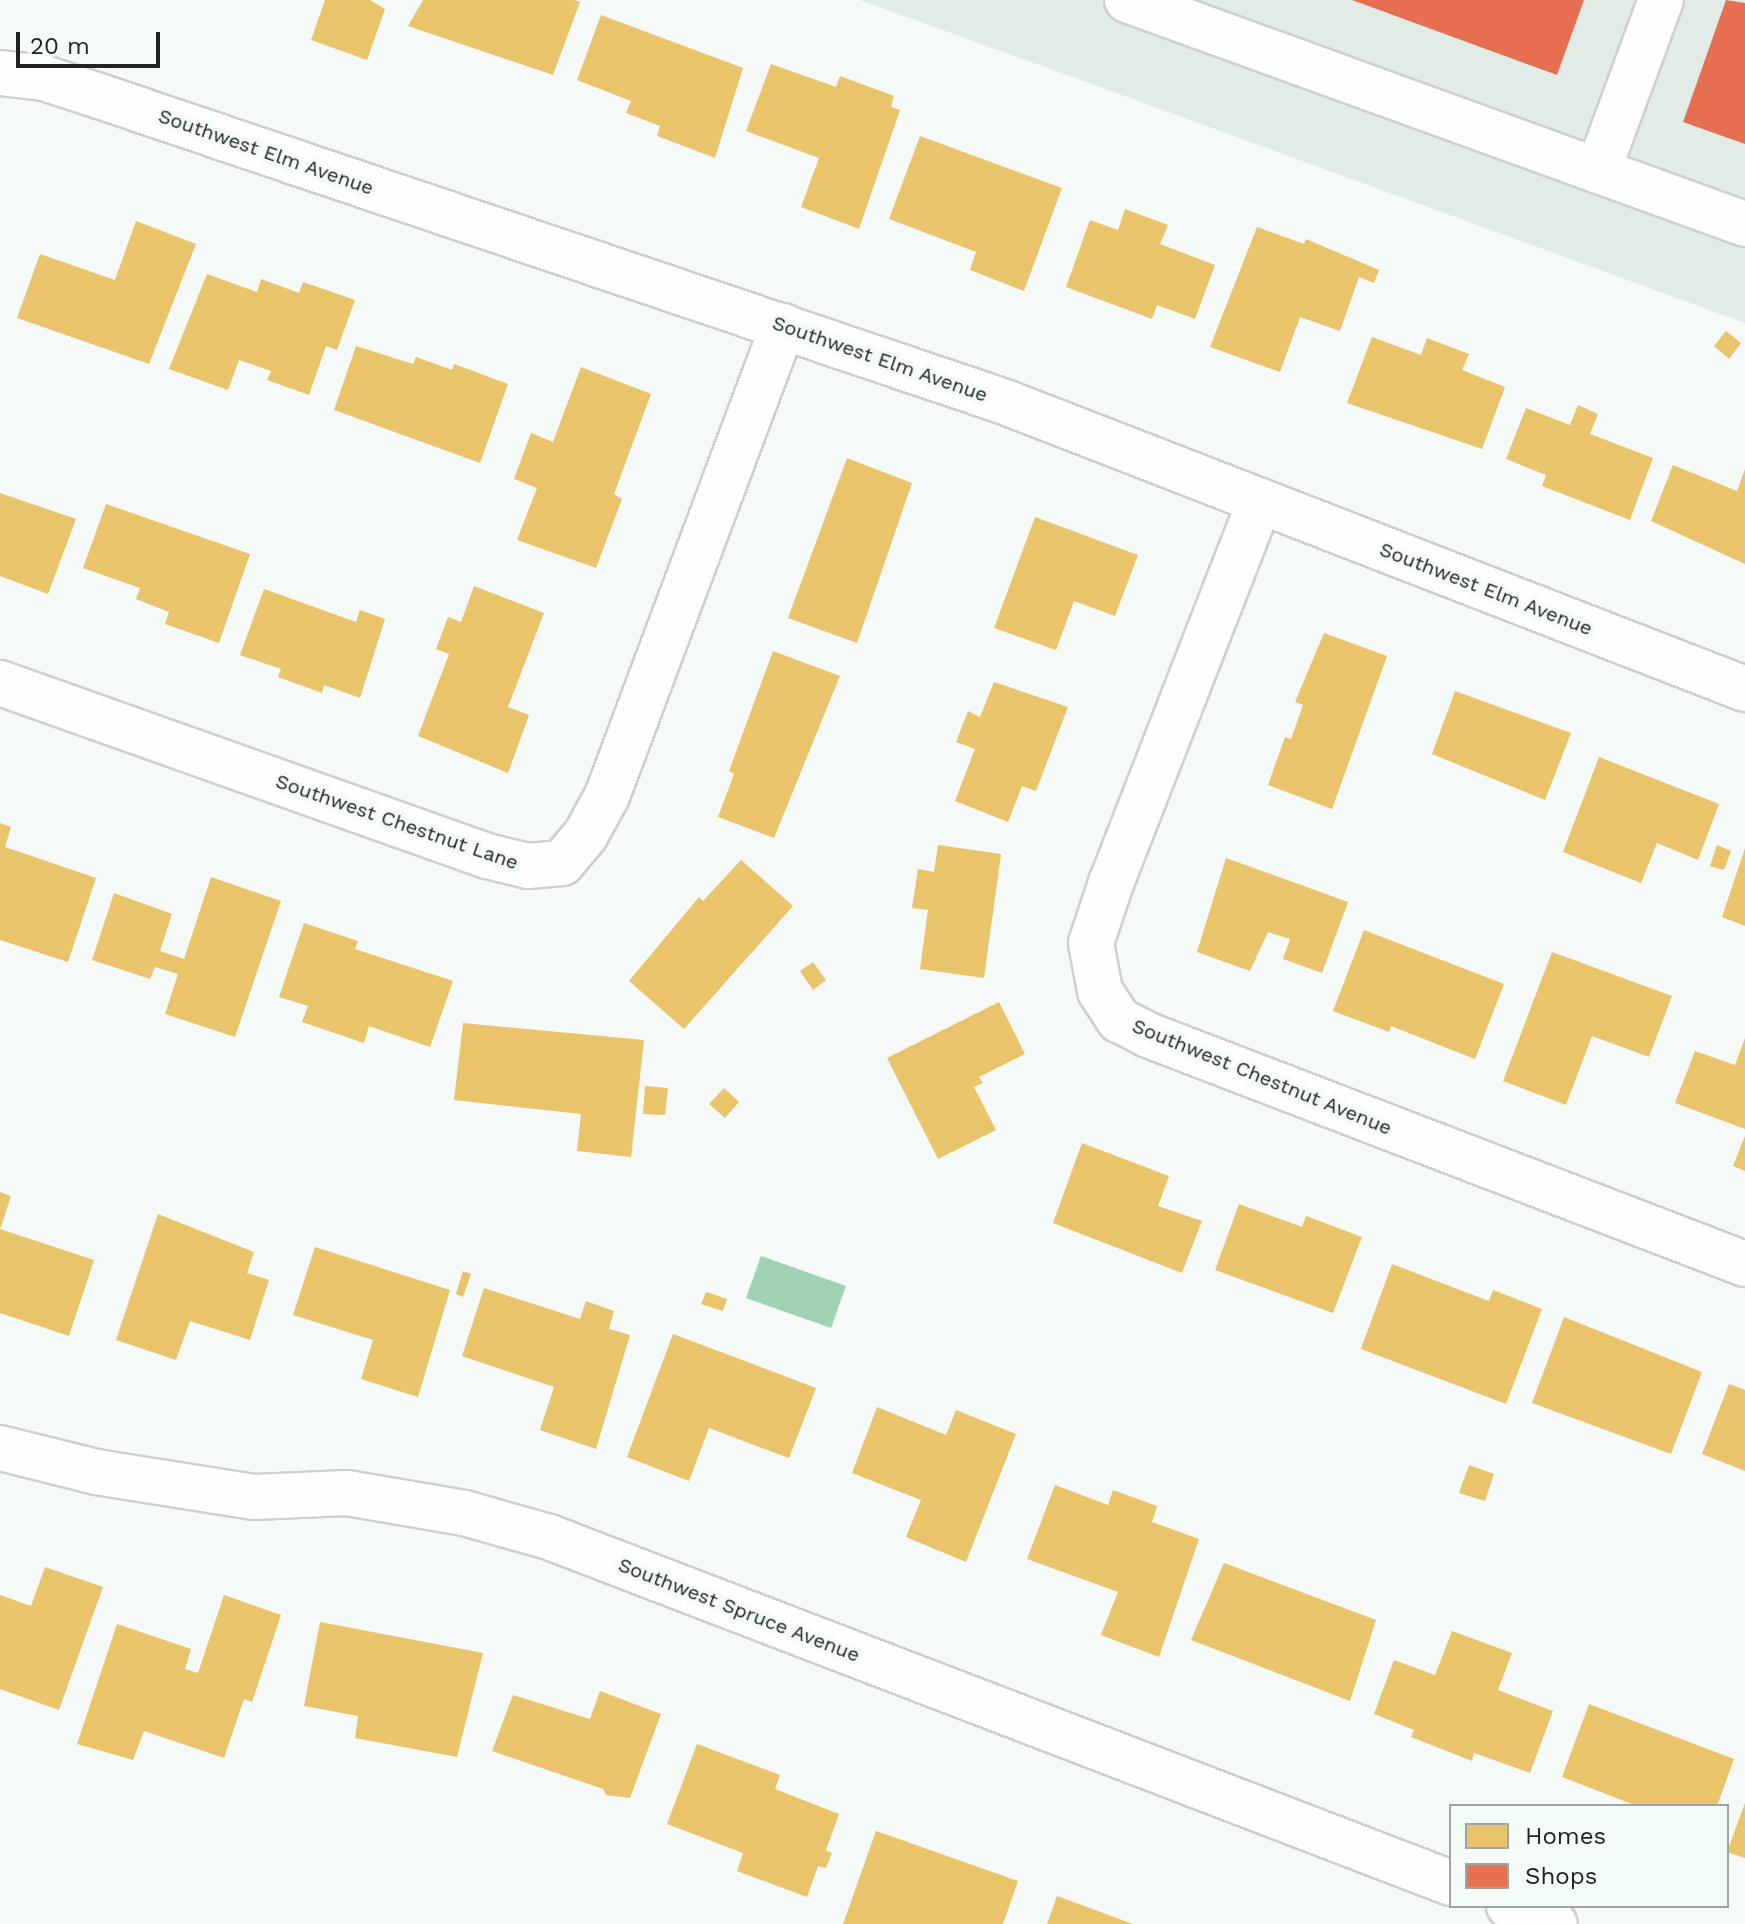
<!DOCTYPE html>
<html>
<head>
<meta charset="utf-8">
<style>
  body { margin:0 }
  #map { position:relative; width:1745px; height:1924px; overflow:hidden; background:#f5f9f7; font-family:"Work Sans",sans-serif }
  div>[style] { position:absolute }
  .built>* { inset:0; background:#e2ece6 }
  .water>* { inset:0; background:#a0d2b4 }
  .homes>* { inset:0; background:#e9c46a }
  .shops>* { inset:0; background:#e76f51 }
  .roads { filter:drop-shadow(2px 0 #cdd0ce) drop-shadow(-2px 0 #cdd0ce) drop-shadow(0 2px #cdd0ce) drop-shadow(0 -2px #cdd0ce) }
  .minor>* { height:44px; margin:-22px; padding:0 22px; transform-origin:22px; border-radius:22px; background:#fefefe }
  span { translate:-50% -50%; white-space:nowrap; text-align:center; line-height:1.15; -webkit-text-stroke:8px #f3fbf6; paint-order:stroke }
  .street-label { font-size:20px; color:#212422 }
  .legend { position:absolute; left:1449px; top:1804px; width:280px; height:104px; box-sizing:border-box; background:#f3fbf6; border:2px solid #9fa5a1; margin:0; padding:10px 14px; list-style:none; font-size:24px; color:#212422 }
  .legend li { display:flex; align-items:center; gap:16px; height:40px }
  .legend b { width:40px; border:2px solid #9fa5a1 }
  .scale { position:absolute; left:16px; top:32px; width:144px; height:36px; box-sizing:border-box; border:4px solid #212422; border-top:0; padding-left:10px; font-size:24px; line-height:28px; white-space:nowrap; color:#212422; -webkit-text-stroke:6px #f3fbf6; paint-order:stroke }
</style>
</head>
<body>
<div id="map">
  <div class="built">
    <i style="clip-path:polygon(860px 0,1745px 0,1745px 323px,1081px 80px)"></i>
  </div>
  <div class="water">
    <i style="clip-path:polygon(761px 1256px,846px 1286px,831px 1328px,746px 1298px)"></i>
  </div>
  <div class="homes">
    <i style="clip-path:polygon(325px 0,370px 0,385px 9px,367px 60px,311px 40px)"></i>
    <i style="clip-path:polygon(423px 0,574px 0,580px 2px,553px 75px,408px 26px)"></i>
    <i style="clip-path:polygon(601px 15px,743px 68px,715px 158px,657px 136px,660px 126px,626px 113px,631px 101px,577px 80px)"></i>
    <i style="clip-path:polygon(771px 64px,836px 87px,840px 76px,894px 96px,891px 107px,900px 110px,859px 229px,801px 207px,819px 158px,746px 131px)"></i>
    <i style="clip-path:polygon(920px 136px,1062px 188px,1024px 291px,970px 270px,976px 252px,889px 219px)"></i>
    <i style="clip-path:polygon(1125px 209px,1168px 225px,1160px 244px,1215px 265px,1195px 319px,1157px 305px,1152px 319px,1066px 287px,1090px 220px,1118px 230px)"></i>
    <i style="clip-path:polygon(136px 221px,196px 244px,149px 364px,17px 318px,40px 254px,115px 280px)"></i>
    <i style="clip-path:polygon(1257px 227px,1304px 244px,1306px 239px,1379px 270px,1374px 283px,1359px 277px,1340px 331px,1300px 317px,1280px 372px,1210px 347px)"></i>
    <i style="clip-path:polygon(207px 274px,257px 292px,261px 279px,299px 293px,303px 282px,355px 300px,337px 350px,326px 346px,309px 395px,267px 380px,271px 371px,239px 360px,228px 390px,169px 369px)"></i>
    <i style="clip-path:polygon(1726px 331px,1741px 343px,1729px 359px,1714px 346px)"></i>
    <i style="clip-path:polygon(1372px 337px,1421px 355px,1427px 338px,1469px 354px,1462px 370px,1505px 387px,1482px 449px,1347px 403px)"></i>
    <i style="clip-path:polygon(356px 346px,413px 364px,416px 357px,452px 370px,454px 364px,508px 384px,480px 463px,334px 410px)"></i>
    <i style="clip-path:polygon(581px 367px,651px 394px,614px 494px,622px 499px,596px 568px,517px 540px,537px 488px,514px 479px,531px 433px,553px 442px)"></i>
    <i style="clip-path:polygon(1578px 405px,1598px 414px,1590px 434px,1653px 458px,1630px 520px,1542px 486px,1546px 475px,1506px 459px,1526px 408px,1570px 425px)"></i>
    <i style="clip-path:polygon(847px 458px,912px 483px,857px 643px,788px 618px)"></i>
    <i style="clip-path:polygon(1673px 465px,1737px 491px,1745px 469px,1745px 564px,1651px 521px)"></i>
    <i style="clip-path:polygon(0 493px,76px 519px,48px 594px,0 576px)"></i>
    <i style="clip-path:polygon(106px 504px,250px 554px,219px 643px,165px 624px,169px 612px,136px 599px,140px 588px,83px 568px)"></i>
    <i style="clip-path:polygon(1035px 517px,1138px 555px,1115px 616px,1074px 601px,1056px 650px,994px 628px)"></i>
    <i style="clip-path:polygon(474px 586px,544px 613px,508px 707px,529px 715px,508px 773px,418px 736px,449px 654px,436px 649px,448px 617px,461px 622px)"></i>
    <i style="clip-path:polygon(264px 589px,356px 622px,360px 610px,385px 619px,360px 698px,324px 685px,322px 693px,278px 677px,281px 669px,240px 655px)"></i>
    <i style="clip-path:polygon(1324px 633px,1387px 656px,1332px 809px,1268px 785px,1285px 737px,1291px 739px,1303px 705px,1295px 702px)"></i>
    <i style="clip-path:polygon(773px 651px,840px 676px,774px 838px,718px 817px,734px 774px,729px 771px)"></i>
    <i style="clip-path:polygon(994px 682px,1068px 707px,1036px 791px,1022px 786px,1008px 822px,955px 801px,975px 749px,956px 742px,968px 711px,980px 717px)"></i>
    <i style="clip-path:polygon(1455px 691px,1571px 733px,1545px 800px,1432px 754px)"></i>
    <i style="clip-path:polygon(1599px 757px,1719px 804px,1698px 860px,1657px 843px,1641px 883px,1563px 852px)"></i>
    <i style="clip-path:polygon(0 823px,11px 827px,5px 847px,96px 878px,68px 962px,0 940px)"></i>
    <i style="clip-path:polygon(938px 845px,1001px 854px,984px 978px,920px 969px,928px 910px,912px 908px,918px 869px,934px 872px)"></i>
    <i style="clip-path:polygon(1717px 845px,1731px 851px,1724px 870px,1710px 866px)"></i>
    <i style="clip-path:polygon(1745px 848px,1745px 926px,1722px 917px)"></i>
    <i style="clip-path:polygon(1226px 858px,1348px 902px,1322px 973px,1283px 959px,1290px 939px,1268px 932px,1250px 971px,1197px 952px)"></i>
    <i style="clip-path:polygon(741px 860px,793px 906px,684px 1029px,629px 981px,699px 897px,703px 901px)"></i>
    <i style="clip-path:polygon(211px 877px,281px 901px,235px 1037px,165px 1014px,178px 974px,155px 967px,150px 979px,92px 960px,114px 893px,172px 914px,160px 951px,184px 959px)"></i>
    <i style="clip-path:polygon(304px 923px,358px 941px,355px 949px,453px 981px,430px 1047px,369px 1026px,364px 1043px,302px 1022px,308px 1006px,279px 997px)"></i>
    <i style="clip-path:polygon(1364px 930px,1504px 984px,1475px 1059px,1391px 1026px,1389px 1032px,1333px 1011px)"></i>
    <i style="clip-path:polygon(1552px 952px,1672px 996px,1649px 1057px,1592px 1036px,1566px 1105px,1503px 1081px)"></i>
    <i style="clip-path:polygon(813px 962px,826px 980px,813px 990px,800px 971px)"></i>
    <i style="clip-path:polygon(999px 1002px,1025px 1054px,979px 1077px,983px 1083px,974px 1087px,996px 1130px,938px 1159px,887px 1058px)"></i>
    <i style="clip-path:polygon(463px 1023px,644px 1040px,631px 1157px,577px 1151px,581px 1114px,454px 1100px)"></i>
    <i style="clip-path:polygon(1745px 1038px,1745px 1129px,1675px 1103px,1695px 1051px,1735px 1065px)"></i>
    <i style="clip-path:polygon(645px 1086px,668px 1088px,665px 1115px,643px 1114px)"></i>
    <i style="clip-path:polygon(724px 1088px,739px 1102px,725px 1118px,709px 1104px)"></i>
    <i style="clip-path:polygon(1745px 1136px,1745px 1171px,1733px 1166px)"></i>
    <i style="clip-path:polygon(1082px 1143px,1169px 1176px,1158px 1206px,1202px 1221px,1182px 1273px,1053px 1223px)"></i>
    <i style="clip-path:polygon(0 1192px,11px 1196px,1px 1227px,0 1227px)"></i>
    <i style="clip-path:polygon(1239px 1204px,1302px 1227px,1306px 1216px,1362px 1237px,1333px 1313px,1215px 1270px)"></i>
    <i style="clip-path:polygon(158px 1214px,254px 1252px,247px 1273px,269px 1280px,250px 1340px,190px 1321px,176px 1360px,116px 1340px)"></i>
    <i style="clip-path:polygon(0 1229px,94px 1260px,69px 1336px,0 1313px)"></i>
    <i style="clip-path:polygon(315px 1247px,450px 1290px,418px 1397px,361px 1379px,373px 1340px,293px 1315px)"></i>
    <i style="clip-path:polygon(1392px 1264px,1489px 1301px,1493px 1290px,1542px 1309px,1506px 1404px,1361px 1349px)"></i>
    <i style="clip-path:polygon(463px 1271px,471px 1274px,463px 1297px,456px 1294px)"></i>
    <i style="clip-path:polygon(484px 1288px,580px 1319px,586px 1301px,614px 1311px,609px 1329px,630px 1335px,596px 1449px,540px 1430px,554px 1387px,462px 1356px)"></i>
    <i style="clip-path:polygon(706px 1292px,727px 1299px,723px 1311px,701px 1304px)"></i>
    <i style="clip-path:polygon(1564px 1317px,1702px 1372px,1671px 1454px,1532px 1403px)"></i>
    <i style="clip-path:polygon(673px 1334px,816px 1388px,789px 1458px,709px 1428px,689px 1481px,627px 1457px)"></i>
    <i style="clip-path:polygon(1729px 1384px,1745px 1390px,1745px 1471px,1702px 1454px)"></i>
    <i style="clip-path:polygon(877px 1407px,946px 1435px,956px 1410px,1016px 1434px,966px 1562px,906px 1537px,921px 1500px,852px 1473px)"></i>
    <i style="clip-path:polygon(1469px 1465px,1494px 1474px,1485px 1501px,1459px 1493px)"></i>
    <i style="clip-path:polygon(1055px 1485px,1108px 1505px,1113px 1490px,1157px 1506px,1152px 1522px,1199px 1539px,1159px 1657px,1101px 1635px,1118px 1592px,1027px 1559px)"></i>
    <i style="clip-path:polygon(1224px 1563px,1376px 1620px,1350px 1701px,1191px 1640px)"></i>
    <i style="clip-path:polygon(45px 1567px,103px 1587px,59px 1710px,0 1689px,0 1595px,31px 1606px)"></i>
    <i style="clip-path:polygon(224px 1595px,281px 1615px,252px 1702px,244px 1699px,224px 1758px,144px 1731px,133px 1760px,77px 1744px,117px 1624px,191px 1649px,185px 1669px,198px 1673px)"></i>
    <i style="clip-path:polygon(320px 1622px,483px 1653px,457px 1757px,355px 1738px,358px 1716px,304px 1706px)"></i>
    <i style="clip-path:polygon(1452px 1631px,1512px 1653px,1498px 1690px,1553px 1711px,1530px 1773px,1474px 1753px,1472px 1761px,1411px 1737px,1414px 1730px,1374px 1714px,1394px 1660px,1435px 1675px)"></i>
    <i style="clip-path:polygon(600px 1691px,661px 1714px,630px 1798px,606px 1795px,603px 1789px,492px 1751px,513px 1695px,590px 1719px)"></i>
    <i style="clip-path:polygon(1589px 1704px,1734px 1759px,1717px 1806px,1637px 1806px,1562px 1777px)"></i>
    <i style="clip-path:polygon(697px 1744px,780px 1775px,775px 1789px,839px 1814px,826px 1850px,832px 1853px,826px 1868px,818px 1866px,807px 1897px,737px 1871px,743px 1853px,667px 1824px)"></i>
    <i style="clip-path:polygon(1745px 1803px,1745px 1858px,1727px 1852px)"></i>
    <i style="clip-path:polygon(876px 1831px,1018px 1881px,1003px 1924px,843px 1924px)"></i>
    <i style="clip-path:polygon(1057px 1896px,1133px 1924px,1047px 1924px)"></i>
  </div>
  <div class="shops">
    <i style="clip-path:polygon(1352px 0,1584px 0,1557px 75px)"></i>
    <i style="clip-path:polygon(1726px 0,1745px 3px,1745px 144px,1683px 122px)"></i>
  </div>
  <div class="roads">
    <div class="minor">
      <i style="left:1127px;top:0;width:657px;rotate:19.92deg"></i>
      <i style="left:0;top:73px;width:44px;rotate:6.5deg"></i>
      <i style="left:44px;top:78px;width:61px;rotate:18.1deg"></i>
      <i style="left:102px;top:97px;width:953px;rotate:18.66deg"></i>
      <i style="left:1005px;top:402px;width:794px;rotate:21.2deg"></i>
      <i style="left:1598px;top:171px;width:182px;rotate:-69.8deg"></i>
      <i style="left:1260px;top:501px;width:407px;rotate:111.3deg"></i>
      <i style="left:1112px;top:880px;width:66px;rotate:108.4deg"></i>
      <i style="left:1091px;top:943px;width:49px;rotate:79.4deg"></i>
      <i style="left:1100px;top:991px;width:35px;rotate:57deg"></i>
      <i style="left:1119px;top:1020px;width:33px;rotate:27deg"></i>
      <i style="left:1148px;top:1035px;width:639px;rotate:20.99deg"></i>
      <i style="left:0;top:683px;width:517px;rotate:19.56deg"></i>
      <i style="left:487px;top:856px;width:42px;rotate:13.7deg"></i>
      <i style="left:528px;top:866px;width:34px;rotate:-5deg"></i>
      <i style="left:562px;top:863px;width:35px;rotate:-50deg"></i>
      <i style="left:585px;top:836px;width:46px;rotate:-61.2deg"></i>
      <i style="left:607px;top:796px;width:502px;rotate:-69.47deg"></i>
      <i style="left:0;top:1448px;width:99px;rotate:14deg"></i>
      <i style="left:96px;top:1472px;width:160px;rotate:9deg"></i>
      <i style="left:254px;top:1497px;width:93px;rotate:-2.5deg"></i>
      <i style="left:347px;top:1493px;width:119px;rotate:9.7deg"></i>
      <i style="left:464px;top:1513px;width:88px;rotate:15.8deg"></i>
      <i style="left:549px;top:1537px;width:966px;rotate:20.99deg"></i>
      <i style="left:1509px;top:1906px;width:49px;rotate:21.4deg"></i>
    </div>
  </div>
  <div class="street-label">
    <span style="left:266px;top:152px;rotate:19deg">Southwest Elm Avenue</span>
    <span style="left:880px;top:359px;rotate:19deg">Southwest Elm Avenue</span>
    <span style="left:1486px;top:589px;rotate:21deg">Southwest Elm Avenue</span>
    <span style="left:397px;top:822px;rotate:19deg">Southwest Chestnut Lane</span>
    <span style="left:1262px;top:1077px;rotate:22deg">Southwest Chestnut Avenue</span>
    <span style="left:739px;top:1610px;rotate:21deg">Southwest Spruce Avenue</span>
  </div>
  <ul class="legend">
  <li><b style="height:22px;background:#e9c46a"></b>Homes</li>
  <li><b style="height:22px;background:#e76f51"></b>Shops</li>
  </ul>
  <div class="scale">20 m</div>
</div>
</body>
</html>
